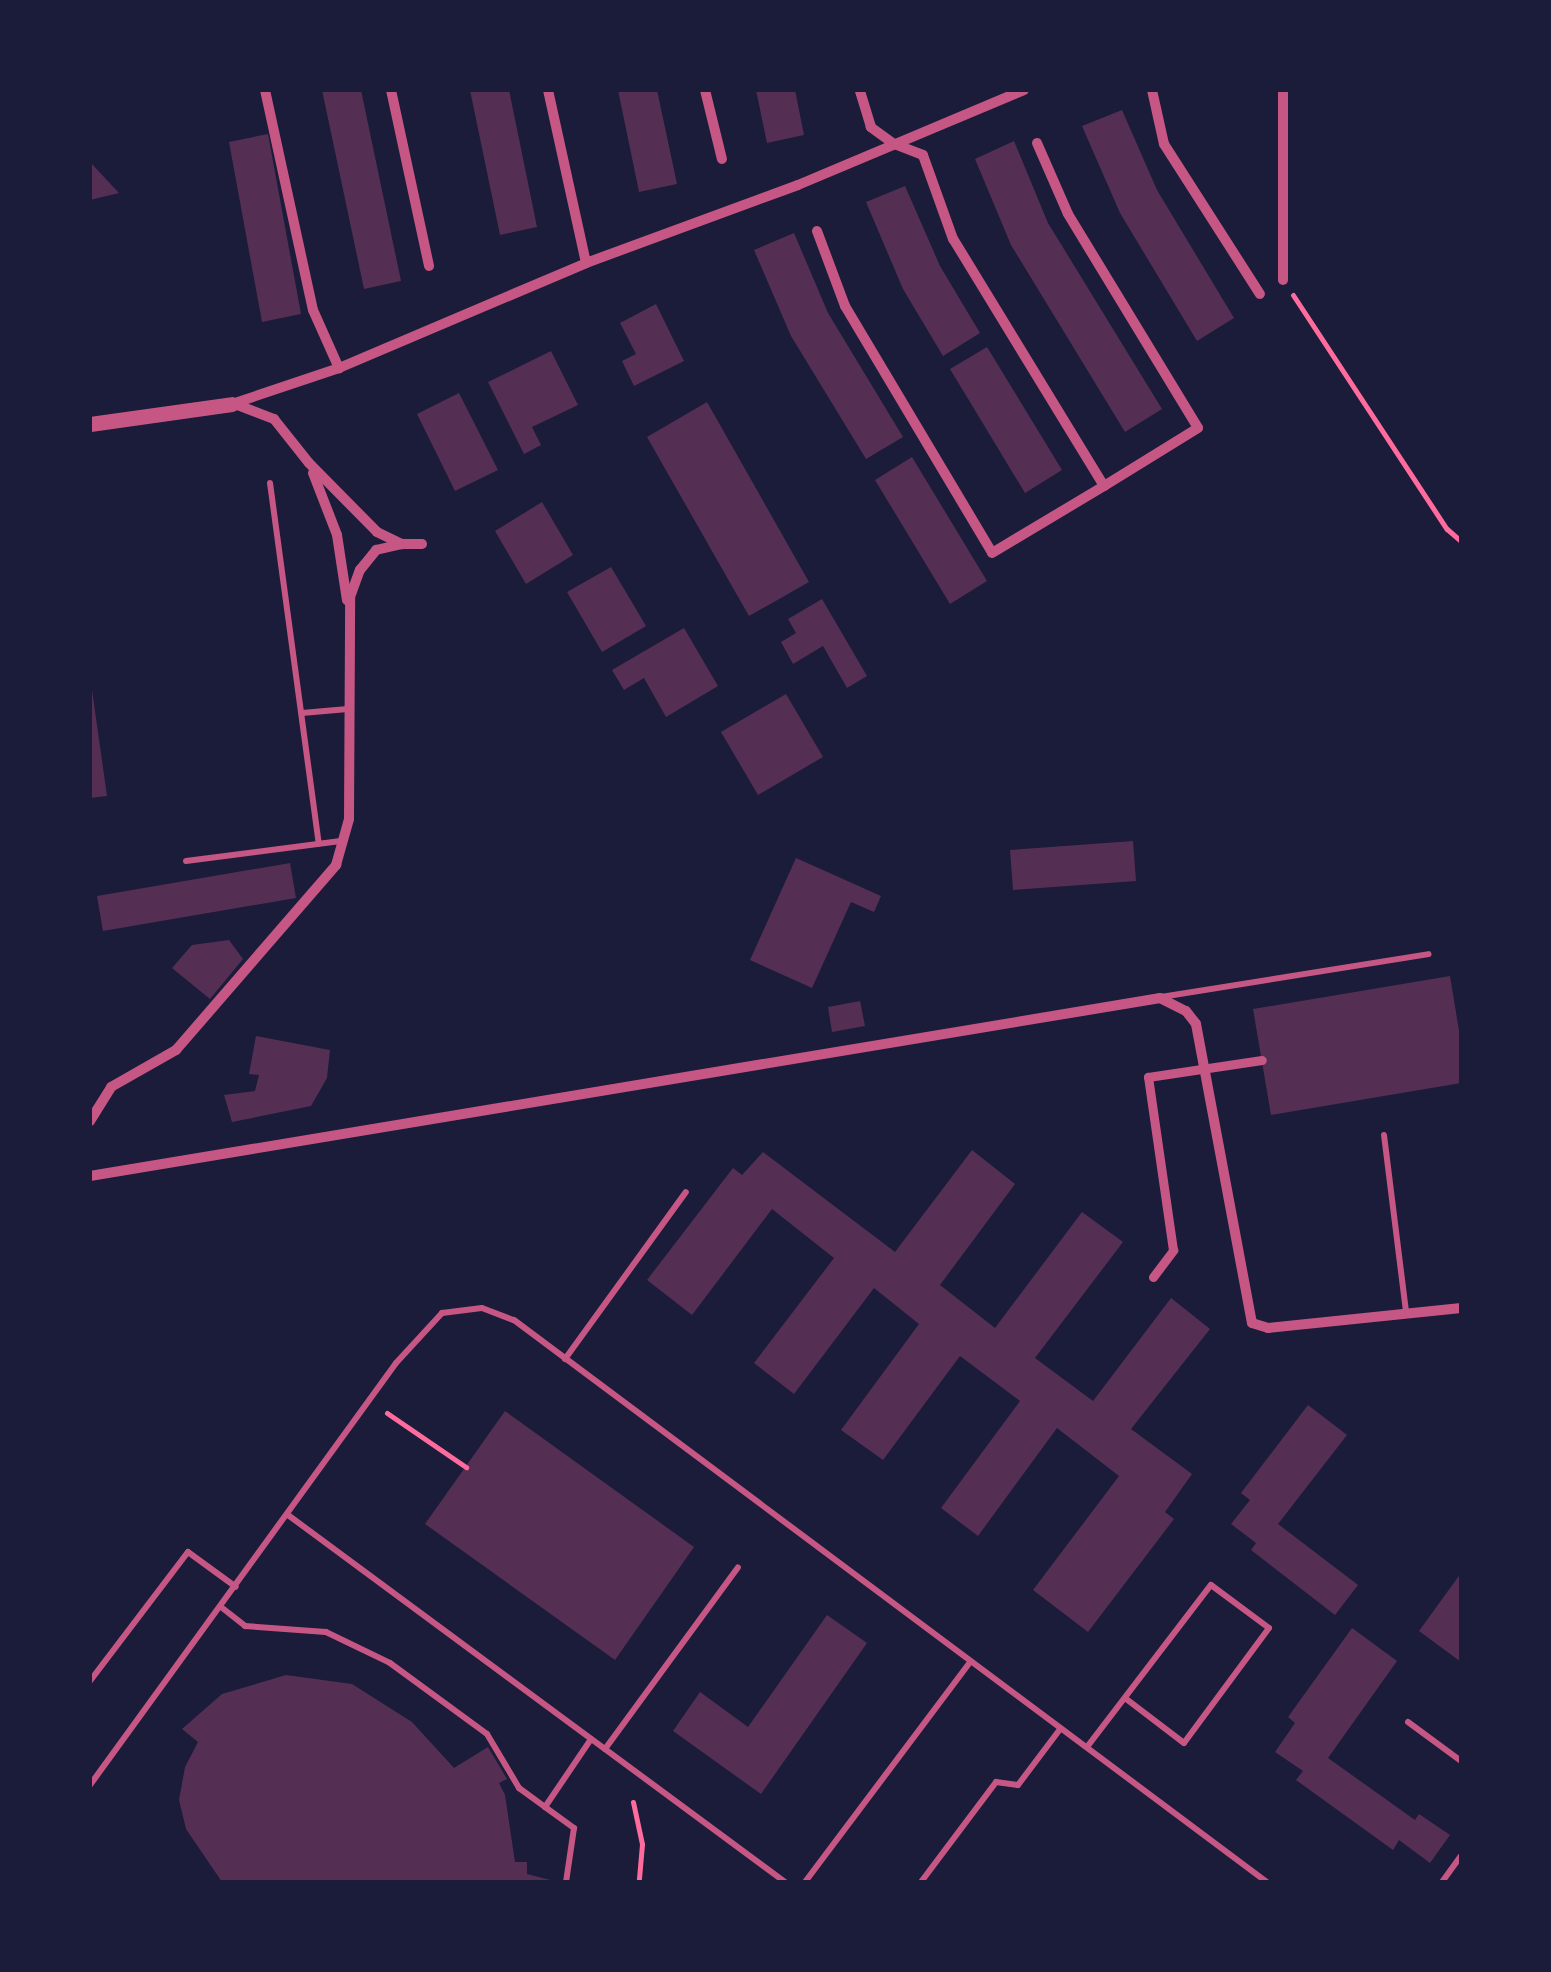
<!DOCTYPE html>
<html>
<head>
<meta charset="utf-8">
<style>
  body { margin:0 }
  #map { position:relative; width:1551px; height:1972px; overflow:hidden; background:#1b1b3a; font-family:"IBM Plex Serif",serif }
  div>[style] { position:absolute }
  .building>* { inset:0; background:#542f53 }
  .path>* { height:5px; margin:-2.5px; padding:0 2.5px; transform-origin:2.5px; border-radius:2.5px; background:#ff6b9d }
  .service>* { height:6px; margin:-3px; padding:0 3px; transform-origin:3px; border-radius:3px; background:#c65784 }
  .pedestrian>* { height:9px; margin:-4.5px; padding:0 4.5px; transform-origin:4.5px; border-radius:4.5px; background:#c65784 }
  .minor>* { height:10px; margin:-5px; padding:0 5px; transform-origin:5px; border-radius:5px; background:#c65784 }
  .tertiary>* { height:15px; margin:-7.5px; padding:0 7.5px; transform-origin:7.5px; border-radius:7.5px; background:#c65784 }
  span { translate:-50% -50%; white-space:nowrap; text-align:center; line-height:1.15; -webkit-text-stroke:9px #1b1b3a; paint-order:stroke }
  .frame { position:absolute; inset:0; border:92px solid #1b1b3a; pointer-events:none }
</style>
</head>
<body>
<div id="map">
  <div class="building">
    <i style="clip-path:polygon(322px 90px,361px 90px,401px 281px,364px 289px)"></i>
    <i style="clip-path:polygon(470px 90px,509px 90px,537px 227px,500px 235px)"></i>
    <i style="clip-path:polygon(618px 90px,657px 90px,677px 184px,639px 192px)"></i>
    <i style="clip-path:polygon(756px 90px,795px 90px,804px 135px,767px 143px)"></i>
    <i style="clip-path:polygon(1122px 110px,1157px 190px,1234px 318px,1197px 341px,1120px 213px,1082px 126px)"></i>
    <i style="clip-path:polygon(268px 134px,301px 314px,262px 322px,229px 142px)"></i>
    <i style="clip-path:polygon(1014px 141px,1048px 223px,1162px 409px,1125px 432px,1011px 245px,975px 159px)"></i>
    <i style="clip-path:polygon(90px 162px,119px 193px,90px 200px)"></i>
    <i style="clip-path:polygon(905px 186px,940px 266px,980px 333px,943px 356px,903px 289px,866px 202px)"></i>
    <i style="clip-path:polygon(794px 233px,828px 313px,903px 437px,866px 459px,791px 336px,754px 250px)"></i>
    <i style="clip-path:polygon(656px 304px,684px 361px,634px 386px,622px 361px,636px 354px,620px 323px)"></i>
    <i style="clip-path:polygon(987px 347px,1062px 470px,1025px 493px,950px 369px)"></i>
    <i style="clip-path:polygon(551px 351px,578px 405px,532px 427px,541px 445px,524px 454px,488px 382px)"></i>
    <i style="clip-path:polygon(459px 393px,498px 470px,455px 491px,417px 414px)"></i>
    <i style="clip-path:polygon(707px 402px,809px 582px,749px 616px,647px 437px)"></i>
    <i style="clip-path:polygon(912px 457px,987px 581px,950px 604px,875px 480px)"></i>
    <i style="clip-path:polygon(542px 502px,573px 555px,526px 584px,495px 531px)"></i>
    <i style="clip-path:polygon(611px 567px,646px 626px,602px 652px,567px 592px)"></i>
    <i style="clip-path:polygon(822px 599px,867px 676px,847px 688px,823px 646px,793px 664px,781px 642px,796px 633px,788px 619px)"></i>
    <i style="clip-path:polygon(684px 628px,718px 686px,666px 717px,644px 678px,624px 690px,612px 670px)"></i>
    <i style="clip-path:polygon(92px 690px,107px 796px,90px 798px,90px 691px)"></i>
    <i style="clip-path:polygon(786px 694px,823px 757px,758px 795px,721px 732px)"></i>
    <i style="clip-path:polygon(1133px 841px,1136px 881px,1013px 890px,1010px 850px)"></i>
    <i style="clip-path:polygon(796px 858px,881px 896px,874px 912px,851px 902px,812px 988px,750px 960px)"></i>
    <i style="clip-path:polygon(290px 863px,296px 898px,103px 931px,97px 896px)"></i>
    <i style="clip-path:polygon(229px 940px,243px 959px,210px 999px,172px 968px,192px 945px)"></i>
    <i style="clip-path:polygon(1450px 976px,1461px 1043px,1461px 1083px,1271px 1115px,1253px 1009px)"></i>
    <i style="clip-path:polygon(860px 1001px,865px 1026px,832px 1032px,828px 1007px)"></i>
    <i style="clip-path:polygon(256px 1036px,330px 1050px,327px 1078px,311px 1106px,232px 1122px,224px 1095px,255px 1091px,259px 1075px,249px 1074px)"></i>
    <i style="clip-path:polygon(972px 1150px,1015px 1184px,940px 1285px,995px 1328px,1082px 1212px,1123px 1242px,1035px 1358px,1093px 1401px,1171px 1298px,1210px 1329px,1131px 1429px,1192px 1474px,1165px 1512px,1174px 1519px,1088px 1632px,1033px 1590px,1119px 1476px,1057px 1428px,978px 1536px,941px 1508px,1020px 1401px,960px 1356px,883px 1460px,841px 1430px,919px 1324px,874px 1288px,794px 1394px,754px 1363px,834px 1258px,772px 1209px,692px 1315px,647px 1280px,733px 1168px,742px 1175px,763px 1152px,895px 1252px)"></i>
    <i style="clip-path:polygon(1308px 1405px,1347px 1435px,1278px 1524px,1358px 1585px,1335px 1615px,1251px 1550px,1256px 1543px,1231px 1524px,1250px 1500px,1241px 1493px)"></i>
    <i style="clip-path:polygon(505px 1411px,694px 1547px,615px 1660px,425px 1524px)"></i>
    <i style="clip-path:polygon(1461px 1573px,1461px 1662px,1419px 1631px)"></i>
    <i style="clip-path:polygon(827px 1615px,867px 1643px,761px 1794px,673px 1731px,700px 1692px,748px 1727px)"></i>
    <i style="clip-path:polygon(1352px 1628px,1397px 1661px,1328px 1758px,1415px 1820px,1419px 1814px,1450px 1835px,1430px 1863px,1399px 1840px,1393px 1850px,1296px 1780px,1303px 1771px,1275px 1752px,1295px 1723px,1288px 1717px)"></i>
    <i style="clip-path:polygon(286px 1675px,352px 1684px,412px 1722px,454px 1768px,488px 1747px,507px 1779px,499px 1783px,505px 1795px,515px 1862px,527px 1862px,527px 1874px,558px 1882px,222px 1882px,186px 1829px,179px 1800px,185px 1767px,198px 1742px,182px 1729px,222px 1694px)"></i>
  </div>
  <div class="path">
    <i style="left:1293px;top:295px;width:280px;rotate:56.7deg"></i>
    <i style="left:1447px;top:529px;width:18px;rotate:41deg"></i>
    <i style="left:387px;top:1413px;width:96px;rotate:34.4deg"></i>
    <i style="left:633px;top:1802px;width:43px;rotate:77.9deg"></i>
    <i style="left:642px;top:1844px;width:38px;rotate:95deg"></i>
  </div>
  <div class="service">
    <i style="left:270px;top:483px;width:364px;rotate:82.3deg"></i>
    <i style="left:302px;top:713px;width:46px;rotate:-5deg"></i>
    <i style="left:186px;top:861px;width:156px;rotate:-7.4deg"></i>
    <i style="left:1161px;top:997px;width:271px;rotate:-9.1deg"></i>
    <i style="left:1384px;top:1135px;width:178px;rotate:82.9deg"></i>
    <i style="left:565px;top:1359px;width:206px;rotate:-54.1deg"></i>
    <i style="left:288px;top:1515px;width:618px;rotate:36.44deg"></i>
    <i style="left:221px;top:1607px;width:31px;rotate:38deg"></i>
    <i style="left:245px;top:1626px;width:81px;rotate:4.2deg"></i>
    <i style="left:326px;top:1632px;width:71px;rotate:25.8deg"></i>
    <i style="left:390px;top:1663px;width:120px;rotate:36.2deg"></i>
    <i style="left:487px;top:1734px;width:63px;rotate:59.3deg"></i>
    <i style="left:519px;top:1788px;width:32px;rotate:36deg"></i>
    <i style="left:545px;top:1807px;width:82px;rotate:-55.9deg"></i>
    <i style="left:90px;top:1681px;width:162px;rotate:-52.8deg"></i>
    <i style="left:188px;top:1552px;width:59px;rotate:36.1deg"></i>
    <i style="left:1408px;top:1722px;width:66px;rotate:36.3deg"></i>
    <i style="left:1087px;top:1747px;width:204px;rotate:-52.6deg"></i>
    <i style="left:1211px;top:1585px;width:72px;rotate:36.6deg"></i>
    <i style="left:1269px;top:1628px;width:143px;rotate:126.5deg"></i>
    <i style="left:1184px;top:1743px;width:74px;rotate:-142.7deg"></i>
    <i style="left:605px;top:1749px;width:225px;rotate:-53.8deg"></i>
    <i style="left:90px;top:1785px;width:521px;rotate:-54.05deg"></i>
    <i style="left:396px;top:1363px;width:68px;rotate:-47.4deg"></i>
    <i style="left:442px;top:1313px;width:40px;rotate:-7.1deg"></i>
    <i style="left:482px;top:1308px;width:34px;rotate:21deg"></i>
    <i style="left:514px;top:1320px;width:940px;rotate:36.74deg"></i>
    <i style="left:545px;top:1807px;width:36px;rotate:36deg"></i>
    <i style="left:574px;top:1828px;width:55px;rotate:98.4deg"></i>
    <i style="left:805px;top:1882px;width:276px;rotate:-53.1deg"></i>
    <i style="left:921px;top:1882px;width:125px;rotate:-53.1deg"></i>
    <i style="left:996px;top:1782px;width:22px;rotate:8deg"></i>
    <i style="left:1018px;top:1785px;width:71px;rotate:-53deg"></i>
    <i style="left:1442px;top:1882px;width:32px;rotate:-54deg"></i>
  </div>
  <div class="pedestrian">
    <i style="left:1153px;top:1277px;width:34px;rotate:-53deg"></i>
    <i style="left:1173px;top:1250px;width:175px;rotate:-98.2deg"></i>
    <i style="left:1148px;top:1077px;width:115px;rotate:-8.5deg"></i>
  </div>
  <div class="minor">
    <i style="left:265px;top:90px;width:225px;rotate:77.7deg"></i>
    <i style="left:313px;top:310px;width:64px;rotate:65.9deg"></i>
    <i style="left:391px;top:90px;width:180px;rotate:77.8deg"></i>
    <i style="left:548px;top:90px;width:177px;rotate:77.6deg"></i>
    <i style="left:705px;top:90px;width:71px;rotate:76.2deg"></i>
    <i style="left:1152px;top:90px;width:55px;rotate:77.5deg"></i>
    <i style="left:1164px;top:144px;width:178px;rotate:57.4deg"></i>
    <i style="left:1037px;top:143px;width:77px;rotate:66.4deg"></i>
    <i style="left:1068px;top:214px;width:250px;rotate:58.7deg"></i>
    <i style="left:1198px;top:428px;width:110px;rotate:148.3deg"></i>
    <i style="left:817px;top:231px;width:80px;rotate:69.5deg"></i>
    <i style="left:845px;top:306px;width:287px;rotate:59.2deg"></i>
    <i style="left:992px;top:553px;width:131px;rotate:-30.9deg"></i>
    <i style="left:1104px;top:486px;width:289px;rotate:-121.4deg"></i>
    <i style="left:953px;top:239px;width:89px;rotate:-109.7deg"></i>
    <i style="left:923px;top:155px;width:31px;rotate:-159deg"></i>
    <i style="left:894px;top:144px;width:29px;rotate:-144deg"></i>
    <i style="left:871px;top:127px;width:39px;rotate:-107deg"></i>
    <i style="left:1283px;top:280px;width:190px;rotate:-90deg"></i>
    <i style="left:232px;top:404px;width:113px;rotate:-18.6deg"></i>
    <i style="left:339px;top:368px;width:268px;rotate:-23deg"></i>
    <i style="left:586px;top:263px;width:226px;rotate:-20.2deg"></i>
    <i style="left:798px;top:185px;width:245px;rotate:-22.8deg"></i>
    <i style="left:235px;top:404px;width:42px;rotate:21deg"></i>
    <i style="left:274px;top:419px;width:56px;rotate:51.5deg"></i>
    <i style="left:309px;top:463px;width:97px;rotate:45.4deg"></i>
    <i style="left:377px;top:532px;width:28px;rotate:26deg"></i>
    <i style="left:402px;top:544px;width:20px"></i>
    <i style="left:313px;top:473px;width:66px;rotate:68.8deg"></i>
    <i style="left:337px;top:535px;width:66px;rotate:81.3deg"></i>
    <i style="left:90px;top:1121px;width:40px;rotate:-58deg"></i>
    <i style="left:111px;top:1087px;width:75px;rotate:-29.6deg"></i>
    <i style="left:176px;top:1050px;width:245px;rotate:-49.1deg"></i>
    <i style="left:336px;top:865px;width:48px;rotate:-74.2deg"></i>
    <i style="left:349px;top:819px;width:222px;rotate:-89.7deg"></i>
    <i style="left:350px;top:597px;width:29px;rotate:-70deg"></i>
    <i style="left:360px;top:570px;width:26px;rotate:-51deg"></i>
    <i style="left:376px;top:550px;width:27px;rotate:-13deg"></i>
    <i style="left:90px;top:1176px;width:1085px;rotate:-9.44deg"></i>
    <i style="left:1160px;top:998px;width:29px;rotate:27deg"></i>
    <i style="left:1186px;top:1011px;width:16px;rotate:52deg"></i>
    <i style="left:1196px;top:1024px;width:304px;rotate:79.4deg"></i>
    <i style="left:1252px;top:1323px;width:17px;rotate:17deg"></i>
    <i style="left:1268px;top:1328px;width:194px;rotate:-5.9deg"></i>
  </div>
  <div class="tertiary">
    <i style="left:90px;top:424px;width:143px;rotate:-8deg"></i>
  </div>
  <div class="frame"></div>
</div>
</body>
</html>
